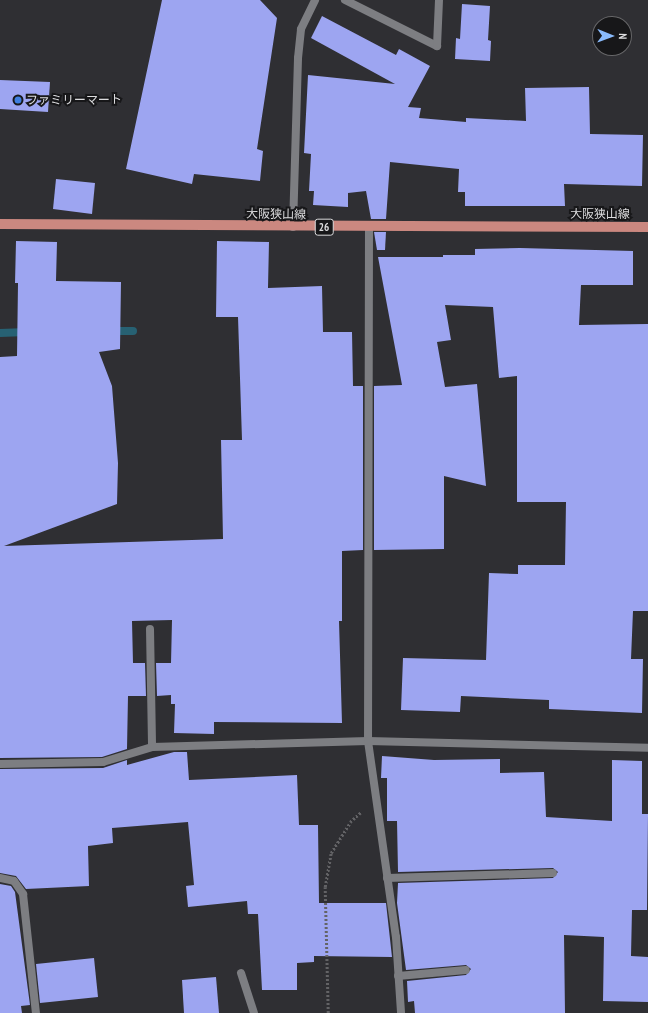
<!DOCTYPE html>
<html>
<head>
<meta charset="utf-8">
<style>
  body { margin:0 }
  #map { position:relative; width:648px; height:1013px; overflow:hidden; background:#2f2f33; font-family:"PT Sans Narrow","Noto Sans JP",sans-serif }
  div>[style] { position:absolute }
  .stream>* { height:8px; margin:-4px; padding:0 4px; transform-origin:4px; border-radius:4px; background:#276173 }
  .building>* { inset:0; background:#9da5f1 }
  .path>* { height:2.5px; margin-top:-1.25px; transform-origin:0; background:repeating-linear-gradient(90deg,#636366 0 2px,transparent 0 4px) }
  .service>* { height:8px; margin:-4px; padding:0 4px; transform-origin:4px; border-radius:4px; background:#7d7e82 }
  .minor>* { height:8px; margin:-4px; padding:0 4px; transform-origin:4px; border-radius:4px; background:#7d7e82 }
  .primary>* { height:10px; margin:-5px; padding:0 5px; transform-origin:5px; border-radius:5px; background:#cb8880 }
  .dots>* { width:11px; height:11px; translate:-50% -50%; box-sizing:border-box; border:2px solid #171719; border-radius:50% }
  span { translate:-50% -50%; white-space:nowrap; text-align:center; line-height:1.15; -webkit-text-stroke:4px #171719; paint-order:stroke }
  .shield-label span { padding:1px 3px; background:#171719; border:1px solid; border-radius:3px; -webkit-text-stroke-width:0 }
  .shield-label { font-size:11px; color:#dcdcde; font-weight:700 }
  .poi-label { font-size:12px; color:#dcdcde }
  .left { translate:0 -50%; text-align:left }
  .street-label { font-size:12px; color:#dcdcde }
  .north { position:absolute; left:592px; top:16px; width:40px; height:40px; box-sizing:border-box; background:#171719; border:1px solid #666668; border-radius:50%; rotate:91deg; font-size:11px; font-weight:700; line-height:16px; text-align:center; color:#dcdcde }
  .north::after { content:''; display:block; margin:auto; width:14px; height:18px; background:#89bafc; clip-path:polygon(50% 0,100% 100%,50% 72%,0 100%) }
</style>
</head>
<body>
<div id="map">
  <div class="stream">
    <i style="left:111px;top:331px;width:22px"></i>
    <i style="left:0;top:333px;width:27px;rotate:-2deg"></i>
  </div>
  <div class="building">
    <i style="clip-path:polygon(162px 0,260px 0,277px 18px,257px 149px,263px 151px,260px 181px,194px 174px,192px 184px,126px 169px)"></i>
    <i style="clip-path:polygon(462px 4px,490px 6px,488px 40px,491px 41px,490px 61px,455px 59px,456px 38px,460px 39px)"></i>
    <i style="clip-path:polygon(322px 16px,396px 55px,399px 49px,430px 66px,408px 107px,421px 108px,419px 118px,466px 122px,466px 118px,526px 121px,525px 88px,589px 87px,590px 134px,643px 135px,642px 186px,564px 184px,565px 206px,465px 206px,465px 192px,458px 192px,459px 169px,390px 162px,386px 219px,371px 219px,366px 191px,348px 193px,348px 207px,313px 205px,314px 191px,309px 191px,311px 154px,304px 153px,308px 75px,395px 84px,311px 38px)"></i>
    <i style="clip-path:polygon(0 80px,50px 82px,48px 112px,0 109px)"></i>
    <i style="clip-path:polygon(56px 179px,95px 183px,92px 214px,53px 209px)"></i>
    <i style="clip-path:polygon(374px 232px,386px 232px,385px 250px,377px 250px)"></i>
    <i style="clip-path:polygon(16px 241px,57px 242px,56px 281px,121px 282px,120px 349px,99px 352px,112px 386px,118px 463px,117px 504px,4px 546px,223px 539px,221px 440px,242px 440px,238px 317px,216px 317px,217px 241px,269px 242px,268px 288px,322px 286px,323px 332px,352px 332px,353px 386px,363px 386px,363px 550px,342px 551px,342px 621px,339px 621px,342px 723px,214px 722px,214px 734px,174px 733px,175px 704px,171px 704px,171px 695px,157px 696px,156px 663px,171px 663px,172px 620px,132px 621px,133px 663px,145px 663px,146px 696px,128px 696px,127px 749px,102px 757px,0 758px,0 357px,17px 356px,18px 283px,15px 283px)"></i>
    <i style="clip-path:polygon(520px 248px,633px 251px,633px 285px,581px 285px,579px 325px,648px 324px,648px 611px,633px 611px,631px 659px,643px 659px,642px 713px,549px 709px,549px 700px,461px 696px,460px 712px,401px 710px,403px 658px,486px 660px,489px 573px,518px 574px,518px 565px,565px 565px,566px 502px,517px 502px,517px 376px,499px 378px,493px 307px,445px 305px,451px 340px,437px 342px,445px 387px,477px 384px,486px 486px,444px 476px,444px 549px,374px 550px,374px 386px,402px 385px,378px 257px,443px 257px,443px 255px,475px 255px,475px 249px)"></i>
    <i style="clip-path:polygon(174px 752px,187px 752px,189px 780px,297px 775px,299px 825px,318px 825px,319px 903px,386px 903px,392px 957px,314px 956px,314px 962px,297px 963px,297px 990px,262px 990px,258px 914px,248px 914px,247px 901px,188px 907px,186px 886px,194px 885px,188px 822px,112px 828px,113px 843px,88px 846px,89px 886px,26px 889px,16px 876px,0 873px,0 769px,103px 768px,127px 760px,127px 765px)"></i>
    <i style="clip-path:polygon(382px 756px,434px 760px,500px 759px,500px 773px,544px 772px,546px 817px,612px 821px,612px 760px,642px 761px,642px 814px,648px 814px,647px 910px,632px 910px,631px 956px,648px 957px,648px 1002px,603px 1001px,604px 937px,564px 935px,565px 1013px,415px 1013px,414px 1001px,408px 1002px,407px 981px,466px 975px,471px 969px,466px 965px,406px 970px,397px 903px,398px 883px,553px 878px,558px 872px,553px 868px,398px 872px,397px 821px,387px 821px,387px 778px,381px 778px)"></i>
    <i style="clip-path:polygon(0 884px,11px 886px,15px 892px,30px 1005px,21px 1006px,22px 1013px,0 1013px)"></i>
    <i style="clip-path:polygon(94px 958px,98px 997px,40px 1003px,36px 964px)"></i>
    <i style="clip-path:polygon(216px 977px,219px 1013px,184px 1013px,182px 980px)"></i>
  </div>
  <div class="path">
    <i style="left:328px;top:1013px;width:126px;rotate:-91.4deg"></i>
    <i style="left:325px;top:887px;width:35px;rotate:-80deg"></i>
    <i style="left:331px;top:853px;width:36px;rotate:-58deg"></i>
    <i style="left:350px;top:822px;width:15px;rotate:-42deg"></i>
  </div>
  <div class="service">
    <i style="left:0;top:878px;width:14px;rotate:12deg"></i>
    <i style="left:14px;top:881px;width:16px;rotate:55deg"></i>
    <i style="left:23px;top:894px;width:120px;rotate:83.8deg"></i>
    <i style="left:387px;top:878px;width:166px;rotate:-1.7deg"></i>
    <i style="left:398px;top:976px;width:68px;rotate:-5deg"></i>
  </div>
  <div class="minor">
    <i style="left:345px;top:0;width:103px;rotate:26.6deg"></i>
    <i style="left:437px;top:46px;width:46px;rotate:-87.5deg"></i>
    <i style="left:293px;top:227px;width:169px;rotate:-88.3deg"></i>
    <i style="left:298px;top:58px;width:29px;rotate:-84deg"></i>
    <i style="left:301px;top:29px;width:32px;rotate:-64deg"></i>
    <i style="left:369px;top:228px;width:513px;rotate:90.11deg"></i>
    <i style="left:368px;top:741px;width:198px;rotate:81.9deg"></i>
    <i style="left:396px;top:937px;width:76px;rotate:86.2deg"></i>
    <i style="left:150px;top:629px;width:118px;rotate:89deg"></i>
    <i style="left:0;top:764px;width:103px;rotate:-1.1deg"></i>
    <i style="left:103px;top:762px;width:51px;rotate:-17deg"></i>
    <i style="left:152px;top:747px;width:216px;rotate:-1.6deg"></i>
    <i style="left:368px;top:741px;width:280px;rotate:1.4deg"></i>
    <i style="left:241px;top:973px;width:42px;rotate:72deg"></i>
  </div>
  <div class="primary">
    <i style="left:0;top:224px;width:648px;rotate:0.27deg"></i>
  </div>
  <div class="dots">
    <i style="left:18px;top:100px;background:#3f7fe0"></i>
  </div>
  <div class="shield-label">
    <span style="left:324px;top:227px">26</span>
  </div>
  <div class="poi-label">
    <span class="left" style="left:26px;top:100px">ファミリーマート</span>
  </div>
  <div class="street-label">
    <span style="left:276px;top:214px;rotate:1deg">大阪狭山線</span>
    <span style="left:600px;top:214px">大阪狭山線</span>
  </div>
  <div class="north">N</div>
</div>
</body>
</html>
